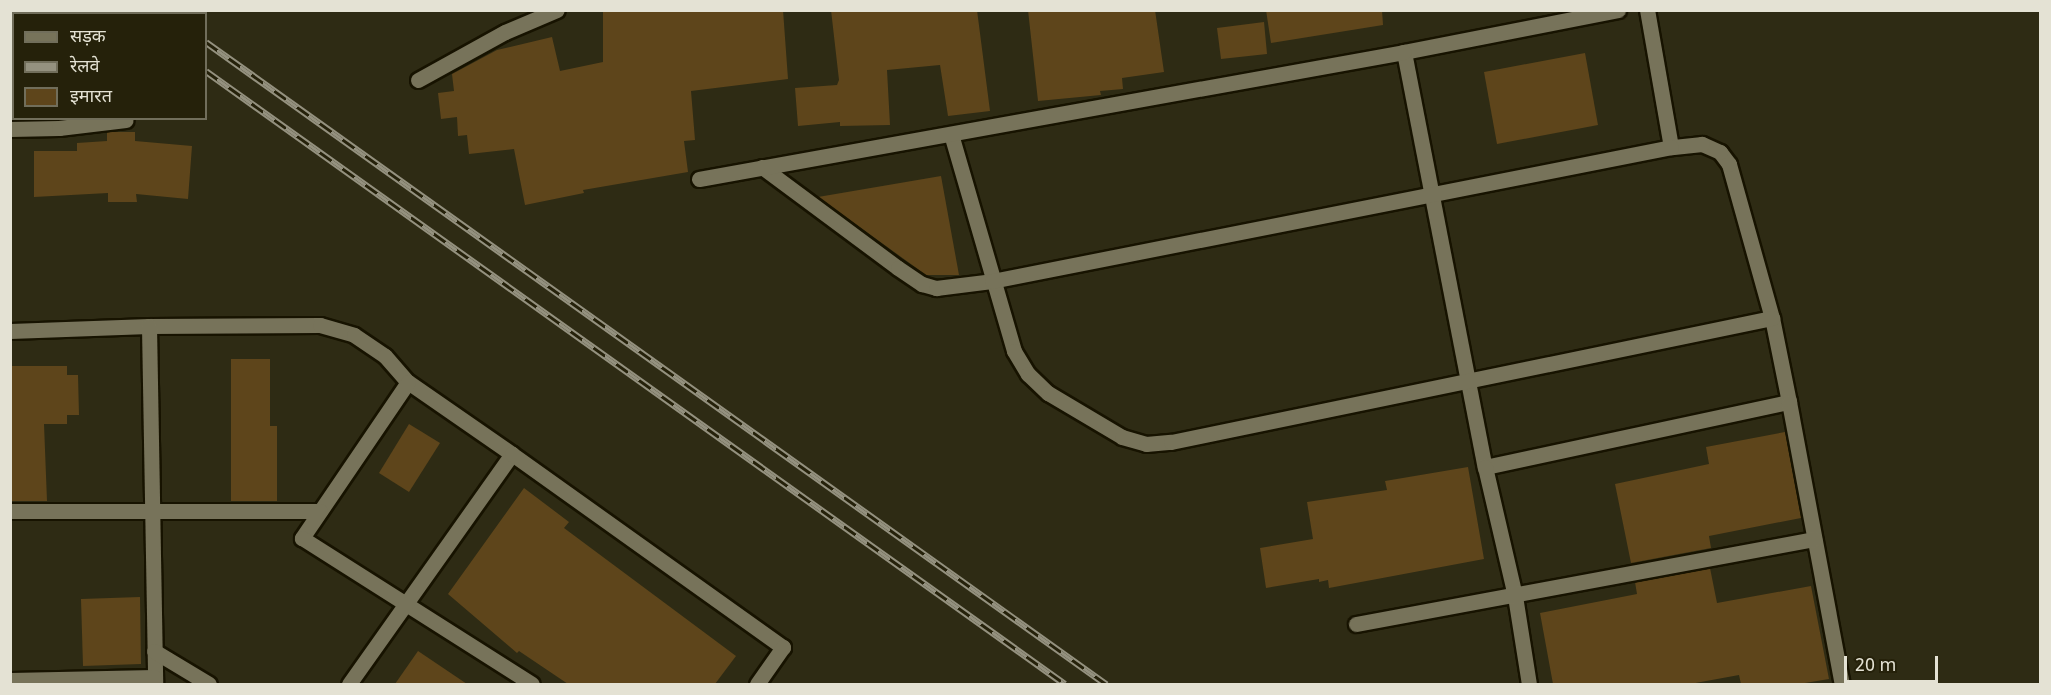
<!DOCTYPE html>
<html>
<head>
<meta charset="utf-8">
<style>
  body { margin:0 }
  #map { position:relative; width:2051px; height:695px; overflow:hidden; background:#2e2b14; font-family:Georgia,"Noto Sans Devanagari",serif }
  div>[style] { position:absolute }
  .building>* { inset:0; background:#5e451b }
  .roads { filter:drop-shadow(2px 0 #171300) drop-shadow(-2px 0 #171300) drop-shadow(0 2px #171300) drop-shadow(0 -2px #171300) }
  .minor>* { height:15px; margin:-7.5px; padding:0 7.5px; transform-origin:7.5px; border-radius:7.5px; background:#77735a }
  .rail>* { height:7px; margin-top:-3.5px; transform-origin:0; background:repeating-linear-gradient(90deg,#25210a 0 14px,#94917f 0 28px); box-sizing:border-box; border-block:2px solid #94917f }
  span { translate:-50% -50%; white-space:nowrap; text-align:center; line-height:1.15; -webkit-text-stroke:5px #25210a; paint-order:stroke }
  .frame { position:absolute; inset:0; border:12px solid #e4e2d4; pointer-events:none }
  .legend { position:absolute; left:12px; top:12px; width:195px; height:108px; box-sizing:border-box; background:#25210a; border:2px solid #716e5b; margin:0; padding:8px 10px; list-style:none; font-size:18px; color:#e4e2d4 }
  .legend li { display:flex; align-items:center; gap:12px; height:30px }
  .legend b { width:30px; border:2px solid #716e5b }
  .scale { position:absolute; left:1844px; top:656px; width:94px; height:27px; box-sizing:border-box; border:3px solid #e4e2d4; border-top:0; padding-left:8px; font-size:18px; line-height:21px; white-space:nowrap; color:#e4e2d4; -webkit-text-stroke:4px #25210a; paint-order:stroke }
</style>
</head>
<body>
<div id="map">
  <div class="building">
    <i style="clip-path:polygon(603px 10px,783px 10px,788px 79px,691px 91px,695px 140px,684px 141px,688px 172px,583px 190px,584px 193px,525px 205px,514px 149px,469px 154px,467px 135px,458px 136px,457px 117px,441px 119px,438px 93px,454px 91px,452px 74px,497px 50px,552px 37px,560px 71px,603px 62px)"></i>
    <i style="clip-path:polygon(831px 10px,977px 10px,990px 111px,948px 116px,940px 65px,887px 70px,890px 125px,840px 126px,840px 122px,798px 126px,795px 88px,837px 85px,839px 80px)"></i>
    <i style="clip-path:polygon(1028px 10px,1155px 10px,1164px 72px,1122px 78px,1123px 89px,1100px 91px,1101px 95px,1038px 101px)"></i>
    <i style="clip-path:polygon(1266px 10px,1382px 10px,1383px 25px,1271px 43px)"></i>
    <i style="clip-path:polygon(1264px 22px,1267px 54px,1221px 59px,1217px 28px)"></i>
    <i style="clip-path:polygon(1585px 53px,1598px 125px,1497px 144px,1484px 72px)"></i>
    <i style="clip-path:polygon(107px 132px,135px 132px,135px 141px,192px 146px,188px 199px,136px 194px,137px 202px,108px 202px,108px 193px,34px 197px,34px 151px,77px 151px,77px 143px,107px 141px)"></i>
    <i style="clip-path:polygon(941px 176px,959px 275px,926px 275px,818px 197px)"></i>
    <i style="clip-path:polygon(231px 359px,270px 359px,270px 426px,277px 426px,277px 501px,231px 501px)"></i>
    <i style="clip-path:polygon(10px 366px,67px 366px,67px 375px,78px 375px,79px 415px,67px 415px,67px 424px,44px 424px,47px 501px,10px 501px)"></i>
    <i style="clip-path:polygon(409px 424px,440px 443px,409px 492px,379px 473px)"></i>
    <i style="clip-path:polygon(1785px 432px,1801px 518px,1709px 536px,1711px 548px,1631px 563px,1615px 484px,1709px 464px,1706px 447px)"></i>
    <i style="clip-path:polygon(1468px 467px,1484px 559px,1329px 588px,1328px 580px,1319px 582px,1319px 579px,1266px 588px,1260px 548px,1313px 539px,1307px 502px,1387px 490px,1385px 481px)"></i>
    <i style="clip-path:polygon(524px 488px,569px 522px,564px 528px,736px 656px,715px 684px,568px 684px,519px 651px,517px 653px,448px 594px)"></i>
    <i style="clip-path:polygon(1710px 568px,1717px 603px,1811px 586px,1829px 679px,1799px 684px,1741px 684px,1739px 675px,1690px 684px,1553px 684px,1540px 613px,1637px 594px,1635px 582px)"></i>
    <i style="clip-path:polygon(140px 597px,141px 664px,83px 666px,81px 599px)"></i>
    <i style="clip-path:polygon(418px 651px,467px 684px,395px 684px)"></i>
  </div>
  <div class="roads">
    <div class="minor">
      <i style="left:1618px;top:10px;width:218px;rotate:168.9deg"></i>
      <i style="left:1404px;top:52px;width:423px;rotate:79deg"></i>
      <i style="left:1485px;top:467px;width:311px;rotate:-12.1deg"></i>
      <i style="left:1789px;top:402px;width:86px;rotate:-101.4deg"></i>
      <i style="left:1772px;top:318px;width:160px;rotate:-105.6deg"></i>
      <i style="left:1729px;top:164px;width:15px;rotate:-127deg"></i>
      <i style="left:1720px;top:152px;width:20px;rotate:-156deg"></i>
      <i style="left:1702px;top:144px;width:31px;rotate:174deg"></i>
      <i style="left:1671px;top:147px;width:139px;rotate:-99.9deg"></i>
      <i style="left:418px;top:80px;width:99px;rotate:-28.9deg"></i>
      <i style="left:505px;top:32px;width:56px;rotate:-22.9deg"></i>
      <i style="left:10px;top:129px;width:49px;rotate:-1.2deg"></i>
      <i style="left:59px;top:128px;width:67px;rotate:-6.8deg"></i>
      <i style="left:951px;top:134px;width:226px;rotate:73.8deg"></i>
      <i style="left:1014px;top:351px;width:27px;rotate:59deg"></i>
      <i style="left:1028px;top:374px;width:28px;rotate:44deg"></i>
      <i style="left:1048px;top:393px;width:86px;rotate:30.7deg"></i>
      <i style="left:1122px;top:437px;width:25px;rotate:16deg"></i>
      <i style="left:1146px;top:444px;width:25px;rotate:-5deg"></i>
      <i style="left:1171px;top:442px;width:614px;rotate:-11.66deg"></i>
      <i style="left:762px;top:167px;width:169px;rotate:36.6deg"></i>
      <i style="left:898px;top:268px;width:29px;rotate:34deg"></i>
      <i style="left:922px;top:284px;width:15px;rotate:16deg"></i>
      <i style="left:936px;top:288px;width:56px;rotate:-7.1deg"></i>
      <i style="left:992px;top:281px;width:692px;rotate:-11.16deg"></i>
      <i style="left:699px;top:179px;width:716px;rotate:-10.21deg"></i>
      <i style="left:149px;top:326px;width:171px;rotate:-0.3deg"></i>
      <i style="left:320px;top:325px;width:35px;rotate:16deg"></i>
      <i style="left:354px;top:335px;width:37px;rotate:34deg"></i>
      <i style="left:385px;top:356px;width:35px;rotate:49deg"></i>
      <i style="left:10px;top:331px;width:139px;rotate:-2.1deg"></i>
      <i style="left:149px;top:326px;width:358px;rotate:89deg"></i>
      <i style="left:1789px;top:402px;width:287px;rotate:79.4deg"></i>
      <i style="left:512px;top:454px;width:126px;rotate:-145.3deg"></i>
      <i style="left:408px;top:382px;width:189px;rotate:124.2deg"></i>
      <i style="left:302px;top:538px;width:272px;rotate:32.4deg"></i>
      <i style="left:1485px;top:467px;width:132px;rotate:76.9deg"></i>
      <i style="left:1515px;top:596px;width:89px;rotate:81deg"></i>
      <i style="left:10px;top:511px;width:310px"></i>
      <i style="left:1356px;top:624px;width:466px;rotate:-10.5deg"></i>
      <i style="left:154px;top:651px;width:64px;rotate:31deg"></i>
      <i style="left:10px;top:680px;width:144px;rotate:-1.2deg"></i>
      <i style="left:349px;top:684px;width:282px;rotate:-54.7deg"></i>
      <i style="left:512px;top:454px;width:333px;rotate:35.5deg"></i>
      <i style="left:783px;top:647px;width:45px;rotate:125.1deg"></i>
    </div>
  </div>
  <div class="rail">
    <i style="left:121px;top:10px;width:6px;rotate:45deg"></i>
    <i style="left:161px;top:10px;width:6px;rotate:45deg"></i>
    <i style="left:206px;top:42px;width:1106px;rotate:35.5deg"></i>
    <i style="left:206px;top:71px;width:1055px;rotate:35.51deg"></i>
  </div>
  <div class="frame"></div>
  <ul class="legend">
  <li><b style="height:8px;background:#77735a"></b>सड़क</li>
  <li><b style="height:8px;background:#94917f"></b>रेलवे</li>
  <li><b style="height:16px;background:#5e451b"></b>इमारत</li>
  </ul>
  <div class="scale">20 m</div>
</div>
</body>
</html>
